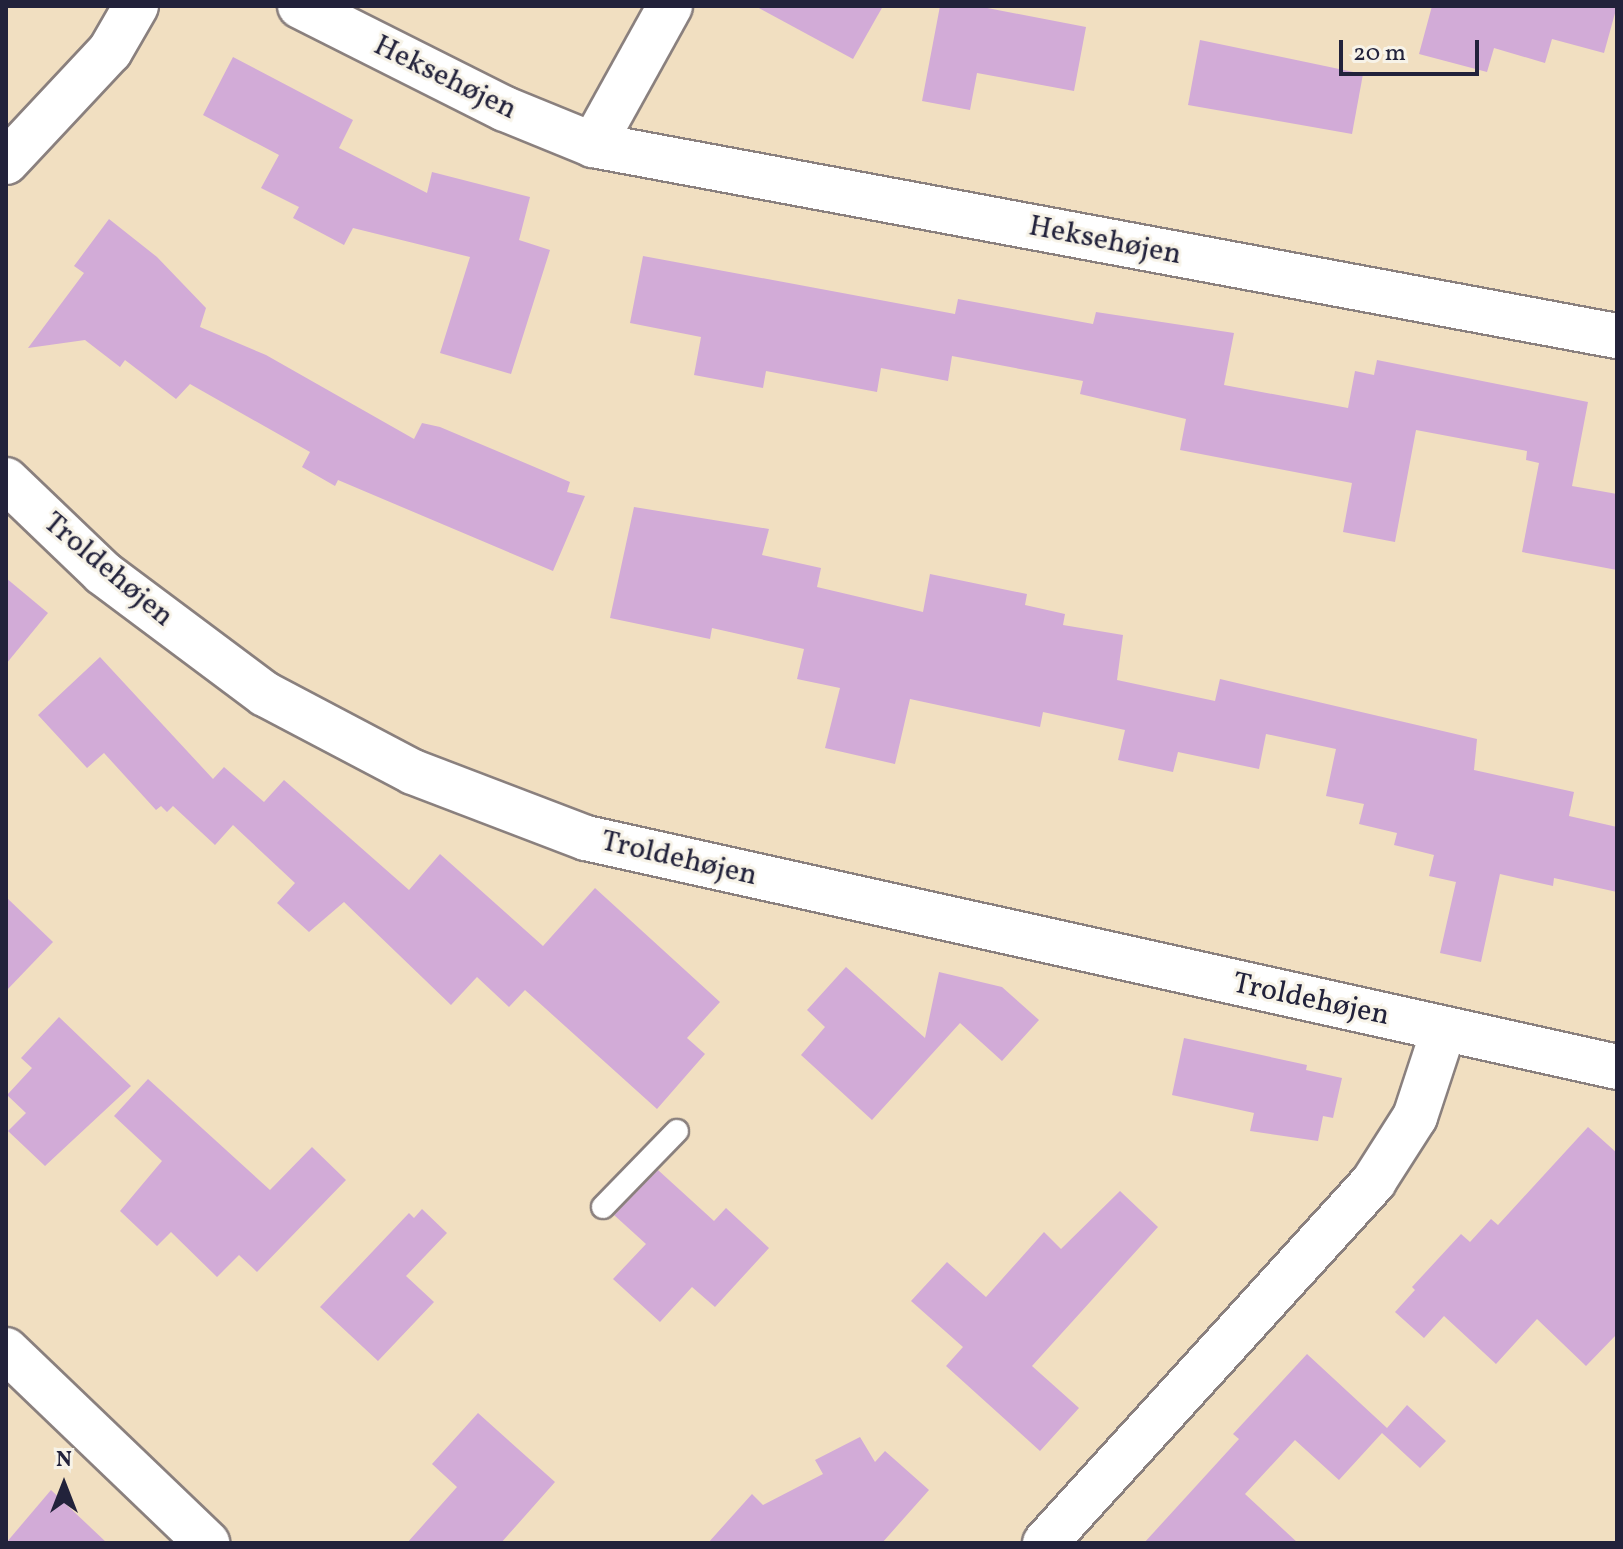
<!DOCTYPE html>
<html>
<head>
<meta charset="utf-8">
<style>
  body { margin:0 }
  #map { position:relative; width:1623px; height:1549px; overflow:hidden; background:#f1dfc1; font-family:Vollkorn,serif }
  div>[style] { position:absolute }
  .building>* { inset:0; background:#d2abd7 }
  .roads { filter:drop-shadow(2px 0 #8a807e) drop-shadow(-2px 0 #8a807e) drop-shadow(0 2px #8a807e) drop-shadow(0 -2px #8a807e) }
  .lane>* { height:22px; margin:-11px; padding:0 11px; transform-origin:11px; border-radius:11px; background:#fff }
  .street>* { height:44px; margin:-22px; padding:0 22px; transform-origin:22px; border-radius:22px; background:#fff }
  span { translate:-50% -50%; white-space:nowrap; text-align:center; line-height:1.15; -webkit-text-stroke:6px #f7f3e8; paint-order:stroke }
  .street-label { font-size:30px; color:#22223b }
  .frame { position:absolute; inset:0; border:8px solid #22223b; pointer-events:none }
  .north { position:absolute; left:24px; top:1445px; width:80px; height:80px; -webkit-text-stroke:6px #f7f3e8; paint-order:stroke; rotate:0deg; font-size:22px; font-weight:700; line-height:32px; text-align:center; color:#22223b }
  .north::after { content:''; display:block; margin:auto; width:28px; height:36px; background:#22223b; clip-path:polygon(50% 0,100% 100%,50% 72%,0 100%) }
  .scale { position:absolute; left:1339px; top:40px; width:140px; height:36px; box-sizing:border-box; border:4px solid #22223b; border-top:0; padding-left:10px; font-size:24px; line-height:28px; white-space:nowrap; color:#22223b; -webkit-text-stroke:6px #f7f3e8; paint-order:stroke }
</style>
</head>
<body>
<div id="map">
  <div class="building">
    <i style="clip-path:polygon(755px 6px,883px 6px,853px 59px)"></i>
    <i style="clip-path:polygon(940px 6px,977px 6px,1086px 27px,1074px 91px,977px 73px,970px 110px,922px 101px)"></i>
    <i style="clip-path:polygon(1432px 6px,1617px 6px,1604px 53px,1552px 39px,1545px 63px,1494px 48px,1487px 72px,1419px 54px)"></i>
    <i style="clip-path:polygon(1200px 40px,1363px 74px,1352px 134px,1188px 105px)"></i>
    <i style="clip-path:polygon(233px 57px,353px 120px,339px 148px,427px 193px,432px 172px,530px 197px,519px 240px,550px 250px,511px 374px,440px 353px,470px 257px,353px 228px,344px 245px,293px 218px,299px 207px,261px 188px,279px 155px,203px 115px)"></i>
    <i style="clip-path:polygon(109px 219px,157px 257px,206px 308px,200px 327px,266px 355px,414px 439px,422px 423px,440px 427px,570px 482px,567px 492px,585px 496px,553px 571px,338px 480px,335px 486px,302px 467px,310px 452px,190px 384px,176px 399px,125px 360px,120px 367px,85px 340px,28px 348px,84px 273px,74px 266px)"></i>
    <i style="clip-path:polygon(643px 256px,955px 314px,958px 299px,1093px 324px,1096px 312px,1234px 333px,1224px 385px,1348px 408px,1355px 371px,1374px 375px,1377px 360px,1588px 402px,1572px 486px,1617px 494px,1617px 570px,1522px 552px,1539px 463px,1526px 460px,1527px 451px,1416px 430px,1395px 542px,1343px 532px,1352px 483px,1180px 450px,1186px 419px,1080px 394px,1083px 381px,952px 356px,948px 381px,881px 368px,877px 392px,766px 371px,763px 388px,694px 375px,701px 337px,630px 323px)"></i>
    <i style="clip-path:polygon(634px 507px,769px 529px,762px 555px,821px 568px,817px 587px,923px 612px,930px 574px,1027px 594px,1025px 605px,1065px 614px,1063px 625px,1123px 635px,1117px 680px,1215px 701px,1220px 679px,1477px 739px,1474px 770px,1574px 792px,1569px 816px,1617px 827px,1617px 892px,1554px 878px,1553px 886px,1500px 874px,1481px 962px,1440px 953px,1456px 882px,1429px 876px,1434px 855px,1394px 845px,1397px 833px,1359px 824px,1364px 804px,1326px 796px,1336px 749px,1266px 734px,1259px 769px,1178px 752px,1173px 772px,1118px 760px,1125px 730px,1043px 712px,1040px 727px,910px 699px,895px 764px,825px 748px,840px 688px,797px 679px,804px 649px,712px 628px,710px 639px,610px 618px)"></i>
    <i style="clip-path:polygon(6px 578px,48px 613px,6px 664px)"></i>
    <i style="clip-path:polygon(100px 657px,213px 779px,224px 767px,264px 802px,284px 780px,409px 890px,440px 854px,543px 946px,595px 888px,720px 1002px,687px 1038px,705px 1054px,657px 1109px,525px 990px,509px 1007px,477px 977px,451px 1005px,344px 902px,309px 932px,277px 903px,295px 883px,233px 825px,215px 845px,173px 806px,167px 812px,161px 806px,156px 810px,104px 753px,87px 768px,38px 715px)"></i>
    <i style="clip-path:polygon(6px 897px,53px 942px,6px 991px)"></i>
    <i style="clip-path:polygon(846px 967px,925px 1038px,939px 972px,1002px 987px,1039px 1020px,1002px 1061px,960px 1023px,872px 1120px,801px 1055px,825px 1027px,807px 1010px)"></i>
    <i style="clip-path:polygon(59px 1017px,131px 1086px,45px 1166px,8px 1131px,26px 1113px,7px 1095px,32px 1068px,21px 1058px)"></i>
    <i style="clip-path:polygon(1184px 1038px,1307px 1065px,1306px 1070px,1342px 1078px,1333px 1118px,1323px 1116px,1318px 1141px,1250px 1131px,1254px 1113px,1172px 1095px)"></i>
    <i style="clip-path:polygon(148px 1079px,270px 1190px,312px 1147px,346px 1180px,257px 1272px,239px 1255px,217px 1277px,171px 1232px,157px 1246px,120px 1211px,162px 1161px,114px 1116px)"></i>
    <i style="clip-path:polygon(1588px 1127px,1617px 1153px,1617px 1334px,1586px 1366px,1537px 1319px,1496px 1364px,1444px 1316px,1424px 1338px,1395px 1312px,1415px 1290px,1412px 1287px,1461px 1234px,1470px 1242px,1491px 1219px,1498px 1225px)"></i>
    <i style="clip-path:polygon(658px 1170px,714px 1221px,726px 1208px,769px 1248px,715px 1307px,692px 1287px,660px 1322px,613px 1279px,646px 1244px,614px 1215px)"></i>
    <i style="clip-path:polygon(1120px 1191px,1158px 1227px,1032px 1366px,1079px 1408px,1040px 1451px,946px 1366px,963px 1347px,911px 1301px,947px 1262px,986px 1297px,1044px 1232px,1061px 1249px)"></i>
    <i style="clip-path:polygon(422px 1209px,447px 1233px,406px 1276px,434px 1302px,378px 1361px,320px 1307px,409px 1213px,414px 1218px)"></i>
    <i style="clip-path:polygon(1307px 1354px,1387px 1428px,1407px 1405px,1446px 1441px,1420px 1468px,1382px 1433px,1339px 1480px,1295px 1440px,1245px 1494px,1298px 1543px,1144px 1543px,1239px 1439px,1233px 1434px)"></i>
    <i style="clip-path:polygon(478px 1413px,555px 1482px,501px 1543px,407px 1543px,457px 1487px,432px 1464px)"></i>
    <i style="clip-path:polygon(860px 1437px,875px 1462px,885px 1451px,929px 1490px,882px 1543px,708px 1543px,752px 1494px,763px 1505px,823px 1474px,815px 1460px)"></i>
    <i style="clip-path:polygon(51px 1490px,107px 1543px,6px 1543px)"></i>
  </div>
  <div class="roads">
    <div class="lane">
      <i style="left:603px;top:1207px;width:106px;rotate:-45.8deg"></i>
    </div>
    <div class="street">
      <i style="left:300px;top:6px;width:229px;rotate:26.7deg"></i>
      <i style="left:505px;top:109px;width:95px;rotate:22.2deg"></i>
      <i style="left:593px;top:145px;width:1042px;rotate:10.57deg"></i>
      <i style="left:593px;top:145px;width:159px;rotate:-61deg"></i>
      <i style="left:6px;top:162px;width:152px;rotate:-46.9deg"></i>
      <i style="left:110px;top:51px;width:52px;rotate:-60deg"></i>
      <i style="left:6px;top:480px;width:134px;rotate:43.8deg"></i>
      <i style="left:103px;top:573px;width:202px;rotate:36.8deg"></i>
      <i style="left:265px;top:694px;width:167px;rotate:27.8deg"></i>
      <i style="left:413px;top:772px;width:185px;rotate:20.9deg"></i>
      <i style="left:586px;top:838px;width:1056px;rotate:12.52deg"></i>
      <i style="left:6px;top:1350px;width:279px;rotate:43.8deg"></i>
      <i style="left:1045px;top:1543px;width:489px;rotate:-47.7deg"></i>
      <i style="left:1374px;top:1181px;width:76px;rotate:-57.4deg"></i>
      <i style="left:1415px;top:1117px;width:93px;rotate:-71.8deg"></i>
    </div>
  </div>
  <div class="street-label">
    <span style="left:445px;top:78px;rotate:26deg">Heksehøjen</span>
    <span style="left:1105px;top:241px;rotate:11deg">Heksehøjen</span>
    <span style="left:108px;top:570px;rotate:40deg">Troldehøjen</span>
    <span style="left:679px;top:859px;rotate:13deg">Troldehøjen</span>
    <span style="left:1311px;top:1000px;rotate:12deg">Troldehøjen</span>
  </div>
  <div class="frame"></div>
  <div class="north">N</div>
  <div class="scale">20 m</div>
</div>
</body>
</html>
